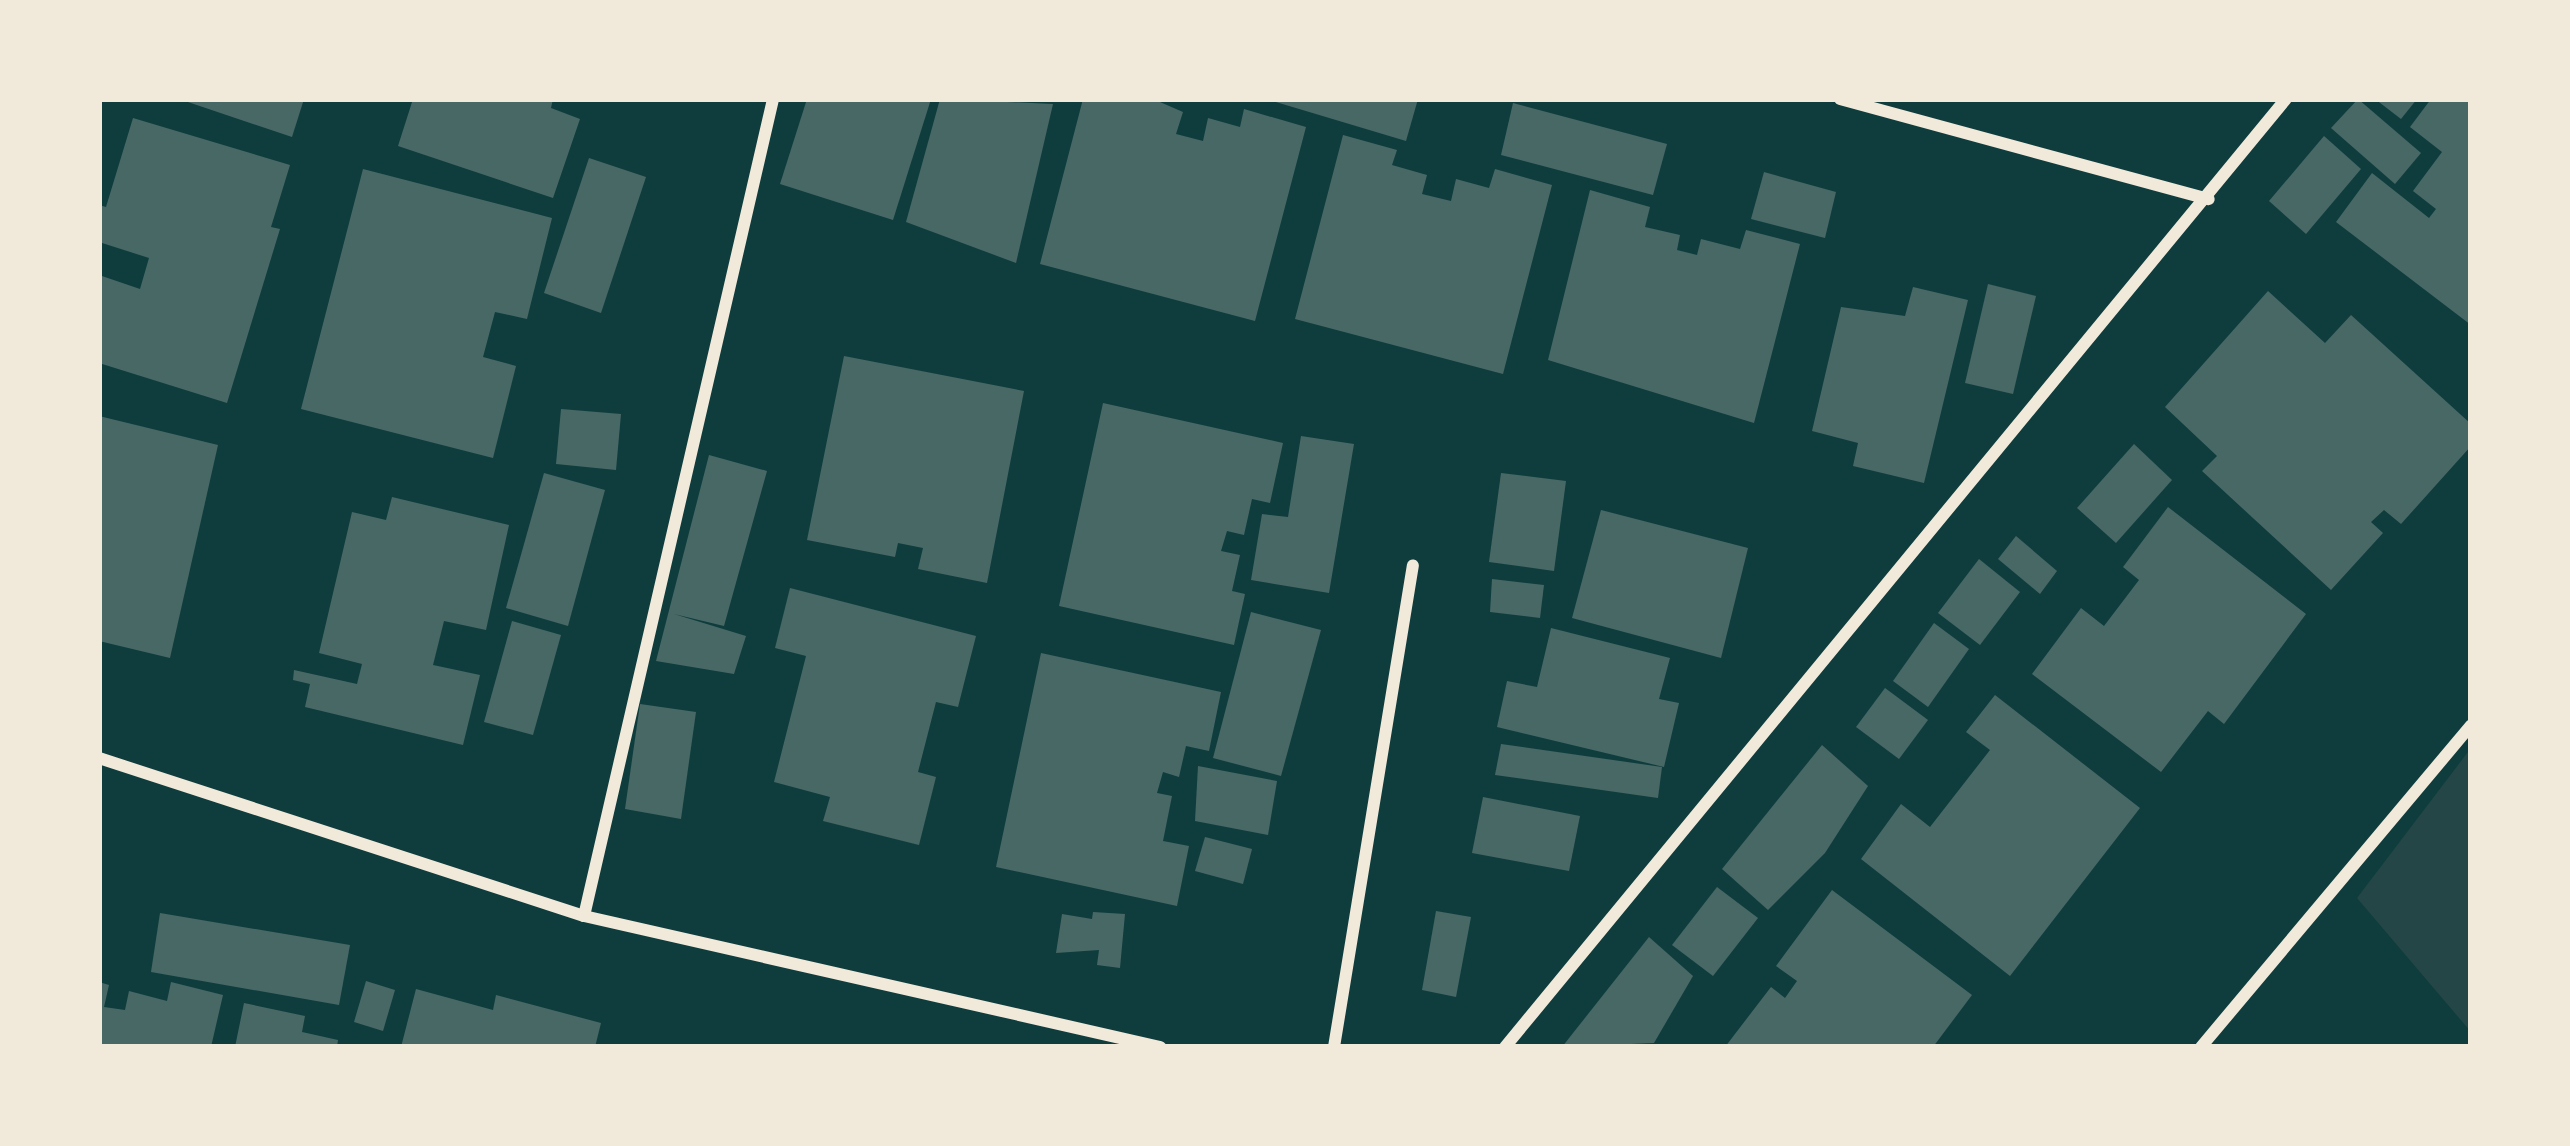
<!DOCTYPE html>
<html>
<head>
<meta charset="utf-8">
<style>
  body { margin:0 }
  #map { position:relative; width:2570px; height:1146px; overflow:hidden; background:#0f3d3e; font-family:"Public Sans",sans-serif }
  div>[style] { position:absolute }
  .green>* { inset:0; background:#244646 }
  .building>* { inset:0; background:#486865 }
  .minor>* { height:12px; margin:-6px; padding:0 6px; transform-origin:6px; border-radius:6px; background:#f1e9da }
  span { translate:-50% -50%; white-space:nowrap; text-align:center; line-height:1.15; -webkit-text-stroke:10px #f1e9da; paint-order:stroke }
  .frame { position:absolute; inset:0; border:102px solid #f1e9da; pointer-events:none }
</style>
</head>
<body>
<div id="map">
  <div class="green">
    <i style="clip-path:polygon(2471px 748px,2471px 1032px,2357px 898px)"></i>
  </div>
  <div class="building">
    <i style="clip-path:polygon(179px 99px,304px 99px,292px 137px)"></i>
    <i style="clip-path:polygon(413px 99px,553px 99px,551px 108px,580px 119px,553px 198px,398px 146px)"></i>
    <i style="clip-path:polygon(807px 99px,931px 99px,893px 220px,780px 184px)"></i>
    <i style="clip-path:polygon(940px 99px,1053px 104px,1016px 263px,906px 222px)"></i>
    <i style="clip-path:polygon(1083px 99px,1153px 99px,1183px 112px,1176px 134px,1203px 141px,1208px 118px,1240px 127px,1244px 109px,1306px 127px,1255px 321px,1040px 264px)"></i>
    <i style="clip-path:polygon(1266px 99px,1418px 99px,1406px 141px)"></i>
    <i style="clip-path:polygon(2358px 99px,2421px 153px,2395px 184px,2331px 128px)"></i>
    <i style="clip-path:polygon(2375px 99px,2417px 99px,2401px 119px)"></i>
    <i style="clip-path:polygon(2431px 99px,2471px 99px,2471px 325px,2336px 222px,2372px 173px,2429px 218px,2436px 209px,2413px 191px,2442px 152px,2410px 127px)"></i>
    <i style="clip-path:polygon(1513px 103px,1667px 144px,1653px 195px,1501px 155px)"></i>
    <i style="clip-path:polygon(133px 118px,290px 165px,271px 227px,280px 229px,227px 403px,99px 363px,99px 275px,140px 289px,149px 258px,99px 242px,99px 205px,106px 207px)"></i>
    <i style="clip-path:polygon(1343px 135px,1397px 150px,1392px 165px,1427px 175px,1422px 194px,1451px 201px,1456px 179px,1489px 188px,1495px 169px,1552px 185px,1503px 374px,1295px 319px)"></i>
    <i style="clip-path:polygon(2324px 136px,2361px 169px,2306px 234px,2269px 201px)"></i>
    <i style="clip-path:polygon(589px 158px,646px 177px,601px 313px,544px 293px)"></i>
    <i style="clip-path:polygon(363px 169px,552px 218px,527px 319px,495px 312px,483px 357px,516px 366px,493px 458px,301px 409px)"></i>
    <i style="clip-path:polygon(1764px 172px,1836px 192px,1825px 238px,1751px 219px)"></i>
    <i style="clip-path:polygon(1590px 190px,1650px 207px,1645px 227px,1680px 235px,1677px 250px,1697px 255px,1701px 239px,1740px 249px,1746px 230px,1800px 244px,1754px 423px,1548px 360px)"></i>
    <i style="clip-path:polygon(1988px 284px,2036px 296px,2013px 394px,1965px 383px)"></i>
    <i style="clip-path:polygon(1913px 287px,1968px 300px,1924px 483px,1853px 466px,1858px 443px,1812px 431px,1841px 307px,1905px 316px)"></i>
    <i style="clip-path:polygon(2268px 291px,2325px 343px,2351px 315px,2471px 424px,2471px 446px,2401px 524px,2384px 510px,2371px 522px,2383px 533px,2331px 590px,2202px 471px,2217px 456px,2165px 407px)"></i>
    <i style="clip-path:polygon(844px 356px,1024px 391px,987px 583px,918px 569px,923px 548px,898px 543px,895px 557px,807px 540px)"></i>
    <i style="clip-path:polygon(1103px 403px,1283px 443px,1270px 503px,1252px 499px,1244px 535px,1227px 531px,1221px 551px,1240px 555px,1232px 591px,1245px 594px,1234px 645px,1059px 606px)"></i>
    <i style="clip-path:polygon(561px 409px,621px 414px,616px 470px,556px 464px)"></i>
    <i style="clip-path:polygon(99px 416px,218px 445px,170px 658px,99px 641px)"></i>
    <i style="clip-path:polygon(1301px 436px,1354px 444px,1329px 593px,1251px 580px,1262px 514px,1288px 517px)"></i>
    <i style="clip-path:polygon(2134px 444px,2172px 480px,2116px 543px,2077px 508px)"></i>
    <i style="clip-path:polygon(709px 455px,767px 471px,724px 626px,674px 614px,746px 636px,734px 674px,656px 661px)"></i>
    <i style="clip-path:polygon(544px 473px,605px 490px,568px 626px,506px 608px)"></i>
    <i style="clip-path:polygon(1501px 473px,1566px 481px,1554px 571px,1489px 562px)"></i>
    <i style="clip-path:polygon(392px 497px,509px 525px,486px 630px,444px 621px,433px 665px,480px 675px,463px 745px,305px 707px,310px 684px,293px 680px,294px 670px,357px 684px,362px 664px,319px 653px,352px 512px,386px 520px)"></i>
    <i style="clip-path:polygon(2168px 507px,2306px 614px,2224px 724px,2208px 711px,2161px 772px,2032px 674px,2081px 608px,2104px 626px,2139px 580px,2123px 567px)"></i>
    <i style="clip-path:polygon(1601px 510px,1748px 548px,1721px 658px,1572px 618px)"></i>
    <i style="clip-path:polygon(2016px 536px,2057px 571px,2040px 594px,1998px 559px)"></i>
    <i style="clip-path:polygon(1979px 559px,2020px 592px,1980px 645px,1938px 613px)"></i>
    <i style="clip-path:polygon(1492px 579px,1544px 585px,1540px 618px,1490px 612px)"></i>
    <i style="clip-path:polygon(790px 588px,976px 636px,958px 707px,936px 702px,918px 772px,936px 777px,919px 845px,823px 821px,830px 797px,774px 782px,806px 656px,775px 648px)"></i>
    <i style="clip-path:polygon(1251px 612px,1321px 630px,1281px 776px,1213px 758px)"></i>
    <i style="clip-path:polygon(512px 621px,561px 635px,533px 735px,484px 722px)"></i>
    <i style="clip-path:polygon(1934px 623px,1969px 649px,1928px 707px,1893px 681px)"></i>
    <i style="clip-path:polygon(1551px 628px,1670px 658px,1659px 699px,1679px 703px,1664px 767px,1497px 727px,1507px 681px,1537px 687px)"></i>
    <i style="clip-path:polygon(1041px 653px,1221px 692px,1209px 751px,1186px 746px,1179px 777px,1163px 772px,1157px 793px,1172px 796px,1163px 841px,1189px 846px,1177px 906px,996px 867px)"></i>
    <i style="clip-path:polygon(1885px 688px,1928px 720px,1899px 759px,1856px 727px)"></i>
    <i style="clip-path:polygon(1995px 695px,2140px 808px,2010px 976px,1861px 859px,1901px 804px,1930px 827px,1990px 750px,1966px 732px)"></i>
    <i style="clip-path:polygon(640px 704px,696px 712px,681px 819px,625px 809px)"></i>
    <i style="clip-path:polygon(1501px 744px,1662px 767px,1658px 798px,1495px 775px)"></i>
    <i style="clip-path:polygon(1822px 745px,1868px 786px,1825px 853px,1768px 910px,1722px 869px)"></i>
    <i style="clip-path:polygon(1198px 766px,1277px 781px,1268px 835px,1195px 821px)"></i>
    <i style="clip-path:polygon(1483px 797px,1580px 816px,1569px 871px,1472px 853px)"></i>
    <i style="clip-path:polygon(1205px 837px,1252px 849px,1243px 884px,1195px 871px)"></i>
    <i style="clip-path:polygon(1717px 887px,1758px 918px,1713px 976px,1672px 945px)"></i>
    <i style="clip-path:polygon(1832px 890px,1972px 995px,1933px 1047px,1725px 1047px,1771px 987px,1785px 998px,1797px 981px,1776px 966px)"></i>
    <i style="clip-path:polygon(1436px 911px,1471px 917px,1456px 997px,1422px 990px)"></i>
    <i style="clip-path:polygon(1093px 912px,1125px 914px,1120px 968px,1097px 965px,1099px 950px,1056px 953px,1062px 914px,1092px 919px)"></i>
    <i style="clip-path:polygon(160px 913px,350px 945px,339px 1005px,151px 972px)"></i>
    <i style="clip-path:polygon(1649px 937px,1693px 976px,1654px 1043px,1562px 1047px)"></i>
    <i style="clip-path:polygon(366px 981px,395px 990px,383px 1031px,354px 1022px)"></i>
    <i style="clip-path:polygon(99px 982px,109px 985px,104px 1007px,125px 1010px,129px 991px,167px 1001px,171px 982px,223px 995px,211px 1047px,99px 1047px)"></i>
    <i style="clip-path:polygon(416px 989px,493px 1010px,496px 995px,601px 1023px,595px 1047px,401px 1047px)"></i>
    <i style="clip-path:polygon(244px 1003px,305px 1016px,302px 1032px,338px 1040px,337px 1047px,235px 1047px)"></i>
  </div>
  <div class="minor">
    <i style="left:1840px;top:99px;width:382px;rotate:15.2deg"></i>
    <i style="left:99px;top:758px;width:510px;rotate:18.04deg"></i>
    <i style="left:584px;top:916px;width:591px;rotate:12.81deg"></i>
    <i style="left:584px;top:916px;width:839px;rotate:-76.97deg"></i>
    <i style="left:1334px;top:1047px;width:488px;rotate:-80.7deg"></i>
    <i style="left:1505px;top:1047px;width:1228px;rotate:-50.52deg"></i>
    <i style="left:2201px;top:1047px;width:420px;rotate:-50deg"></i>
  </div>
  <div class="frame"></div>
</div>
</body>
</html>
